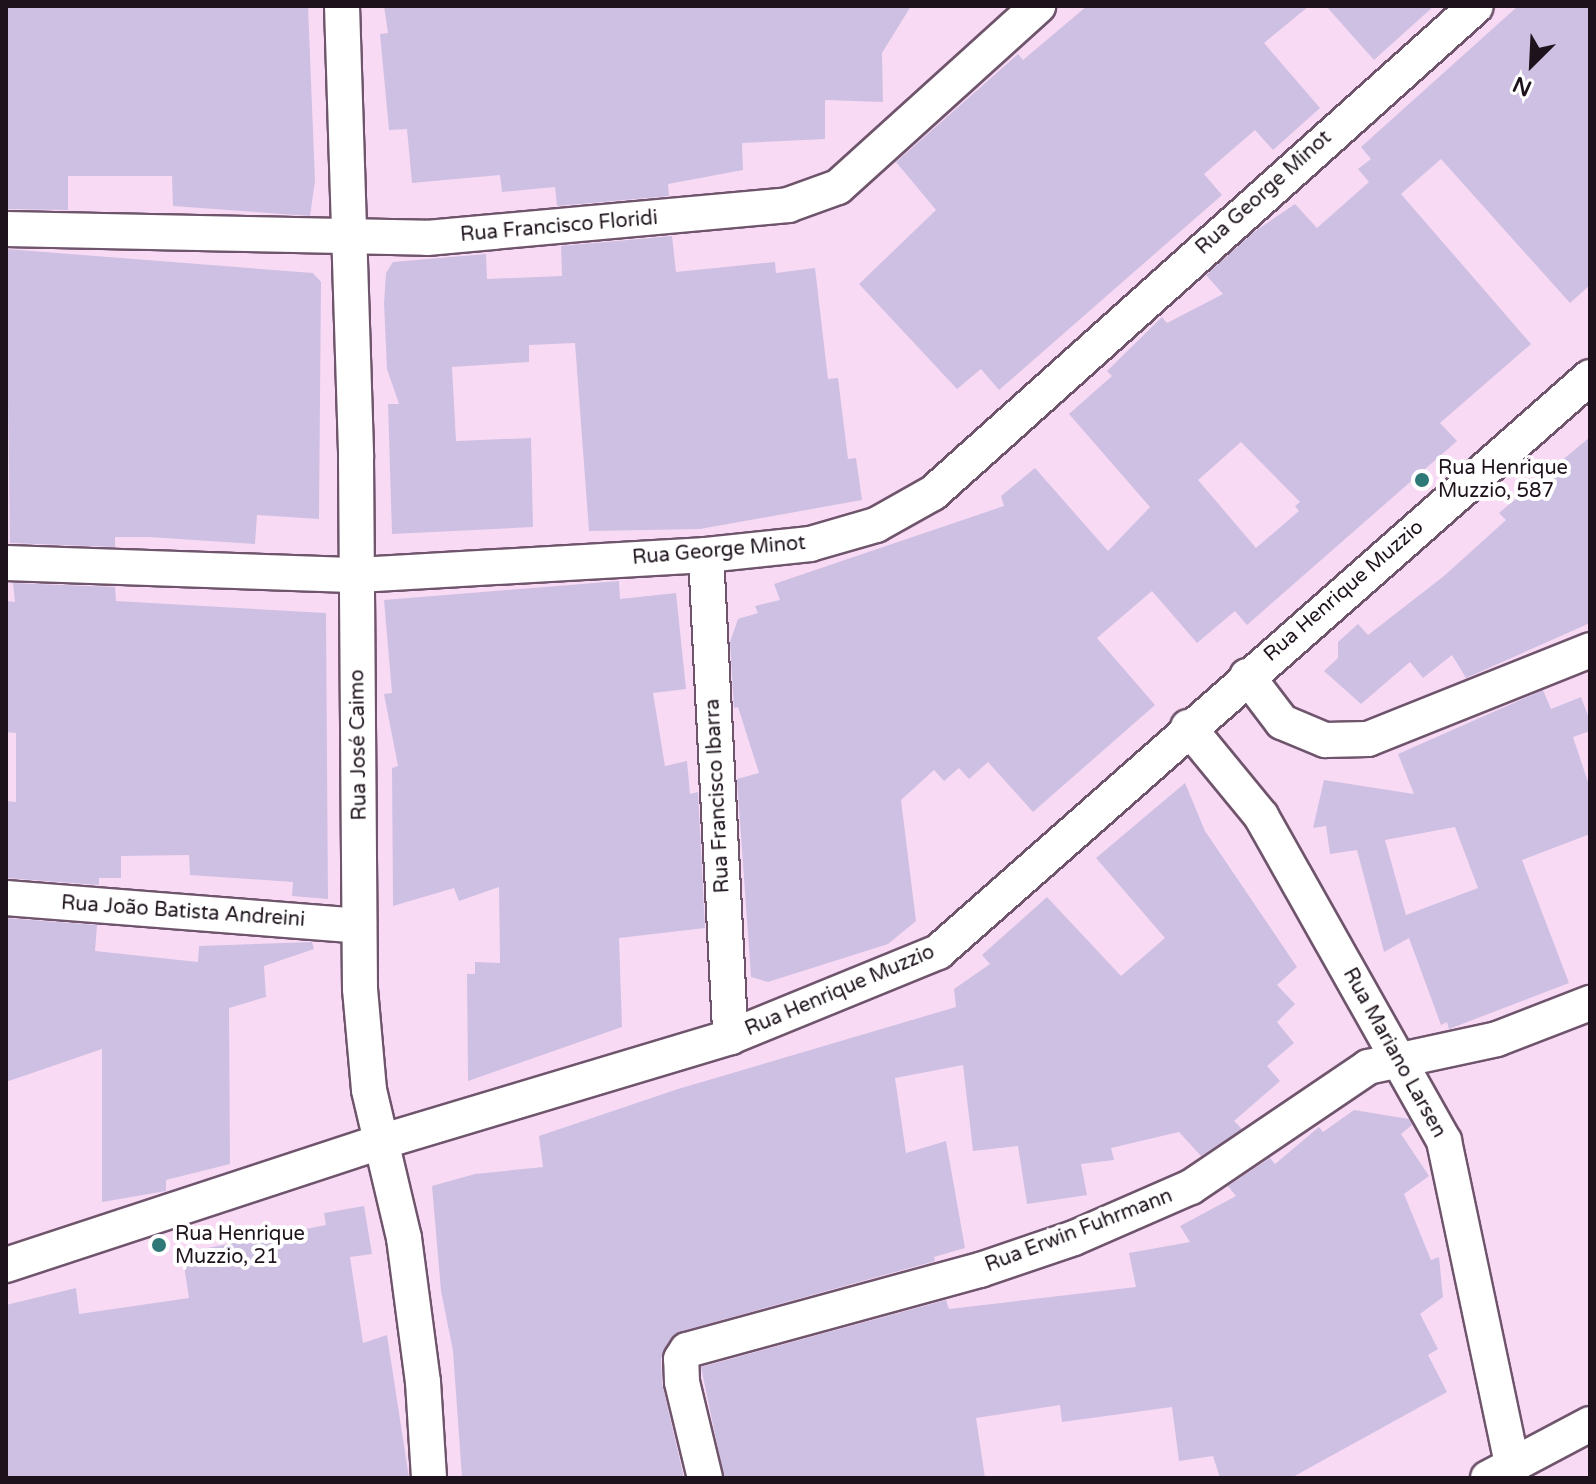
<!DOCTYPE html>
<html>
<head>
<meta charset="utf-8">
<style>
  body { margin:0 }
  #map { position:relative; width:1596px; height:1484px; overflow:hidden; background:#f9daf5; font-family:"Varela Round",sans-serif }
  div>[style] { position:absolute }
  .building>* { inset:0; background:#cec0e2 }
  .roads { filter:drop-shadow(2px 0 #6f556c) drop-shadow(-2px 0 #6f556c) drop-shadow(0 2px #6f556c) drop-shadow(0 -2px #6f556c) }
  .street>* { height:34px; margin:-17px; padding:0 17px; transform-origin:17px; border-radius:17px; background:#fff }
  .dots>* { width:22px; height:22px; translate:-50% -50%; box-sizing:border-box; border:4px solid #fff; border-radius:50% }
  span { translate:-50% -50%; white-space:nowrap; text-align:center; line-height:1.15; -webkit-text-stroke:8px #fff; paint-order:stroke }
  .street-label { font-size:20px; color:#1e131d }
  .poi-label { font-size:20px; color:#1e131d }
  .left { translate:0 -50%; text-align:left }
  .frame { position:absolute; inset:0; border:8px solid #1e131d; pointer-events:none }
  .north { position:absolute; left:1492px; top:24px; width:80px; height:80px; -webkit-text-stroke:6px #fff; paint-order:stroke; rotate:204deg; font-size:22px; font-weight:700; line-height:32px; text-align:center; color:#1e131d }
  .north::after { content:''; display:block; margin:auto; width:28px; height:36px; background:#1e131d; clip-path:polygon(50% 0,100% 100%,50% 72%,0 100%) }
</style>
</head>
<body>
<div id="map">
  <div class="building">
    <i style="clip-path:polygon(6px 6px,308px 6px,315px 181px,310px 216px,173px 206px,172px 176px,68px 176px,68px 210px,6px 209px)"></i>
    <i style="clip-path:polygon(384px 6px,911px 6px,882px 53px,883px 102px,825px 100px,825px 139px,742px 143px,743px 170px,668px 184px,669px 196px,557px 206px,555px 187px,502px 192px,500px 175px,412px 183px,407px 129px,389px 130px,380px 34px,388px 33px)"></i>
    <i style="clip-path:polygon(1087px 6px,1309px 6px,1264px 43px,1320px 108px,1273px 150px,1255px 130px,1204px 174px,1222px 195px,999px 390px,981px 369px,957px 389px,859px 284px,936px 210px,896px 162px,1018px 54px,1023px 60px)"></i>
    <i style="clip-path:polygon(1326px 6px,1434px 6px,1374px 60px)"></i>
    <i style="clip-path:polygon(evenodd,1518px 6px,1590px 6px,1590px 285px,1570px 303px,1441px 159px,1401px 194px,1531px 344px,1440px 423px,1457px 441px,1247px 625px,1235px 611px,1197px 643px,1152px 591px,1097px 638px,1155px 705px,1033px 812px,988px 762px,969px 779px,959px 768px,944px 781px,934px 770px,901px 800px,916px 921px,888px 944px,768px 982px,751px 977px,737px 779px,759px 773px,738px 707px,734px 708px,730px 642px,738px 619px,758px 613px,755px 606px,780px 600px,774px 584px,1004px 506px,1001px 496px,1035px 468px,1108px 551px,1150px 507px,1069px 414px,1112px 376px,1107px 371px,1162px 317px,1167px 323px,1223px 294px,1206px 275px,1254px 232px,1295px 204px,1317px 228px,1369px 182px,1358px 169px,1371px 159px,1361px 147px,1518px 6px,1241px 442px,1300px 502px,1295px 506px,1299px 511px,1256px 548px,1198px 480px,1241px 442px)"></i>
    <i style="clip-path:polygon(672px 236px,676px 272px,775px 262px,776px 273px,815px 268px,828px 379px,838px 378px,848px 459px,856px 458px,862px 500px,700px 529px,589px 531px,575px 343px,529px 345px,529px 362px,452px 367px,456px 441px,531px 438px,533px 527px,392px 534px,388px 404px,399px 404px,387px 369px,384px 303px,386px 273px,393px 262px,486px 254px,487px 279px,562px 276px,561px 246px)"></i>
    <i style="clip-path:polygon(6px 249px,313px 273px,321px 282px,319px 519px,257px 515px,255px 544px,149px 537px,115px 537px,115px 547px,10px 543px)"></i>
    <i style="clip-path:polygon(1590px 437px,1590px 623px,1466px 678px,1452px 655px,1423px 678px,1410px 662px,1361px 704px,1324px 671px,1338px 658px,1338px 642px,1358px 624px,1368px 635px,1444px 576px,1506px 520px,1499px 513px)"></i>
    <i style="clip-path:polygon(619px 581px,620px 599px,676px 593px,686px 689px,653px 693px,665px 766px,687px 761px,690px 794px,698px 792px,705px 928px,619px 938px,622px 1027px,468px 1081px,467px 974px,475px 974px,475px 962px,500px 963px,499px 887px,459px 901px,454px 888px,393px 906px,392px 768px,398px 766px,384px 694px,392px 693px,384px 600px)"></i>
    <i style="clip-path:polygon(13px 583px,115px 587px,116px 601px,326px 613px,328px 899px,292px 896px,293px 882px,190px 875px,189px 855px,121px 856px,121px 878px,99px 878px,99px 885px,6px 878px,6px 801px,16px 802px,16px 733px,6px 732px,6px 601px,15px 602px)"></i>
    <i style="clip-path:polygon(evenodd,1543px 690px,1551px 709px,1581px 697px,1590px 721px,1590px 731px,1573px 737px,1590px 788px,1590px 834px,1522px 860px,1569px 983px,1449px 1029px,1447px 1022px,1441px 1025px,1409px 938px,1384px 952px,1357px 850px,1330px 854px,1326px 826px,1313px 828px,1324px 780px,1414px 794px,1398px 754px,1543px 690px,1455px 827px,1478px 888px,1406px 915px,1385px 840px,1455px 827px)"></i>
    <i style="clip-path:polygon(1185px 783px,1205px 831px,1297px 967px,1277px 985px,1295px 1004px,1277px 1022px,1294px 1043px,1267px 1066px,1280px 1081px,1234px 1121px,1242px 1129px,1201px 1156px,1179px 1132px,1111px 1148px,1114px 1160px,1081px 1164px,1087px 1195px,1027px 1204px,1018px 1146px,973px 1151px,963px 1065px,895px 1078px,906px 1153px,946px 1141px,965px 1248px,934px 1257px,935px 1261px,682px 1331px,671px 1338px,661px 1359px,662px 1383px,684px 1478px,462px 1478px,453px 1351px,441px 1291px,432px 1186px,475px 1174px,543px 1167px,539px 1136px,678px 1089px,956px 1007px,954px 989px,990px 964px,982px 955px,1047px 897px,1121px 976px,1165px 938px,1096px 858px)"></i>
    <i style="clip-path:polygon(6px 918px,97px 925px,95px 951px,198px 962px,199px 946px,312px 942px,314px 949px,264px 966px,266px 997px,229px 1008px,230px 1164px,166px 1180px,166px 1191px,102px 1202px,102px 1049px,6px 1082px)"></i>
    <i style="clip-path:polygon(1354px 1110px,1409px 1119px,1412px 1125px,1401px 1134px,1429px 1176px,1404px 1194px,1431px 1260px,1439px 1257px,1443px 1297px,1420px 1314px,1438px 1349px,1428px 1355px,1447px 1392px,1291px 1478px,1220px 1478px,1213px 1456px,1179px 1461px,1172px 1407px,1062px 1422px,1060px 1405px,976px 1418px,985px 1478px,724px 1478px,701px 1367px,946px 1300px,949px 1309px,1136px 1287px,1129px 1253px,1190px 1242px,1180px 1226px,1236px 1196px,1228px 1186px,1270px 1158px,1275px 1164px,1319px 1127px,1323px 1132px)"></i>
    <i style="clip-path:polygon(364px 1206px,372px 1254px,350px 1257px,363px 1343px,387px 1335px,409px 1478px,6px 1478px,6px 1305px,76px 1288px,79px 1314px,189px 1298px,182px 1253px,326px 1225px,324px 1213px)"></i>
  </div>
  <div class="roads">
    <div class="street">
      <i style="left:342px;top:6px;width:452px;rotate:88.2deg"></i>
      <i style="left:356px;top:458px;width:531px;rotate:89.57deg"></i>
      <i style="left:360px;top:989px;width:101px;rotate:84.9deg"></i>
      <i style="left:369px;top:1090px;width:152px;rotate:76.7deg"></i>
      <i style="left:404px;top:1238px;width:145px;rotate:82.5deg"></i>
      <i style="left:423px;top:1382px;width:96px;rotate:86.4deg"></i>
      <i style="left:6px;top:229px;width:421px;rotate:1.2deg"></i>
      <i style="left:427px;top:238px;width:363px;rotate:-5.2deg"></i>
      <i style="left:788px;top:205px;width:53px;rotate:-19.8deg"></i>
      <i style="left:838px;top:187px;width:270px;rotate:-42.1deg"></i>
      <i style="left:706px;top:555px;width:483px;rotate:87.1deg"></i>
      <i style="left:6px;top:563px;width:352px;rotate:2deg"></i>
      <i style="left:358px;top:575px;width:349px;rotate:-3.3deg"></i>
      <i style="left:706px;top:555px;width:105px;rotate:-6deg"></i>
      <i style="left:810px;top:544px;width:69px;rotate:-16.1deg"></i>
      <i style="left:876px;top:525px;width:65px;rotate:-29.3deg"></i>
      <i style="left:933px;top:493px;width:729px;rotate:-41.89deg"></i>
      <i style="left:1247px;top:676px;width:58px;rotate:52.7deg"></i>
      <i style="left:1282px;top:722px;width:47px;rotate:22.7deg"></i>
      <i style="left:1325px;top:740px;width:43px;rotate:-1.3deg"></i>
      <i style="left:1368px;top:739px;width:239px;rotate:-21.8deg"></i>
      <i style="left:1188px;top:727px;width:115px;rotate:50.6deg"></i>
      <i style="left:1261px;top:816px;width:373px;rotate:60.6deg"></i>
      <i style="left:1444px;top:1141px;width:334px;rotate:78.1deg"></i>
      <i style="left:6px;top:898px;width:354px;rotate:4.5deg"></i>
      <i style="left:6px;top:1265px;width:398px;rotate:-18.2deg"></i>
      <i style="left:384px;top:1141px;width:361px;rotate:-16.7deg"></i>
      <i style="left:730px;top:1037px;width:225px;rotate:-22.2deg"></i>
      <i style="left:938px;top:952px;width:869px;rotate:-41.41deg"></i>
      <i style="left:705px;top:1478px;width:99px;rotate:-103.5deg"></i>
      <i style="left:682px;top:1382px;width:23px;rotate:-92deg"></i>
      <i style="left:681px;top:1359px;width:11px;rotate:-56deg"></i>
      <i style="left:687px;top:1350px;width:304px;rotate:-15.3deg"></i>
      <i style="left:980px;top:1270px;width:99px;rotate:-18.8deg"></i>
      <i style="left:1074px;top:1238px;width:128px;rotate:-23.6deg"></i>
      <i style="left:1191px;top:1187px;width:214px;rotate:-34.1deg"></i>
      <i style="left:1368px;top:1067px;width:132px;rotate:-12.2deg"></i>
      <i style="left:1497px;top:1039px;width:100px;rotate:-21.2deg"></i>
      <i style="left:1488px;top:1478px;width:115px;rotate:-27.9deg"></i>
    </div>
  </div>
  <div class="dots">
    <i style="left:1422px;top:480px;background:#2e7877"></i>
    <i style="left:159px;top:1245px;background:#2e7877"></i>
  </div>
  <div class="street-label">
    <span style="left:1264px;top:193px;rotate:-42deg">Rua George Minot</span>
    <span style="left:559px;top:227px;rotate:-5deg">Rua Francisco Floridi</span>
    <span style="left:719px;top:551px;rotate:-5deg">Rua George Minot</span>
    <span style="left:1344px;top:591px;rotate:-41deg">Rua Henrique Muzzio</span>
    <span style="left:359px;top:745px;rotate:-91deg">Rua José Caimo</span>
    <span style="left:718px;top:796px;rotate:-93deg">Rua Francisco Ibarra</span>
    <span style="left:183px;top:912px;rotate:4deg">Rua João Batista Andreini</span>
    <span style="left:840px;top:991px;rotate:-23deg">Rua Henrique Muzzio</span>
    <span style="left:1394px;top:1053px;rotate:61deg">Rua Mariano Larsen</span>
    <span style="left:1079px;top:1231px;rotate:-21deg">Rua Erwin Fuhrmann</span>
  </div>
  <div class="poi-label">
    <span class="left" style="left:1438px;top:480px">Rua Henrique<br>Muzzio, 587</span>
    <span class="left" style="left:175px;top:1246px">Rua Henrique<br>Muzzio, 21</span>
  </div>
  <div class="frame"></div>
  <div class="north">N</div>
</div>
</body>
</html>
